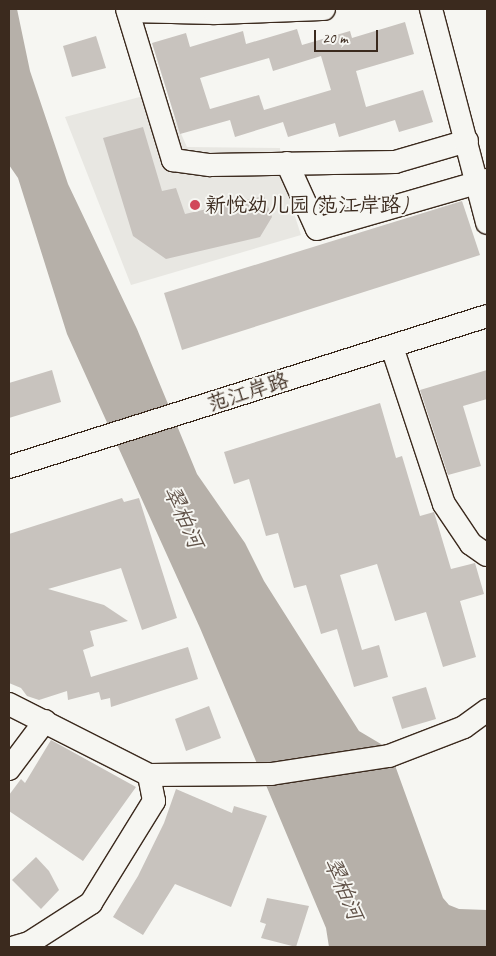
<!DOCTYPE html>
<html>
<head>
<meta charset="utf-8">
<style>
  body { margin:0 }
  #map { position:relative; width:496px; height:956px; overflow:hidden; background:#f6f6f2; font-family:Caveat,"LXGW WenKai TC",sans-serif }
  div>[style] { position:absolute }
  .built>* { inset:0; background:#e8e7e2 }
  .water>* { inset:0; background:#b6b0a9 }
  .building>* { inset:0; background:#c8c3be }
  .roads { filter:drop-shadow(1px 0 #3b2a1e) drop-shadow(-1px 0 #3b2a1e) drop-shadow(0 1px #3b2a1e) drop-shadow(0 -1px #3b2a1e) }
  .minor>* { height:22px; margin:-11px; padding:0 11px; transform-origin:11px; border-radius:11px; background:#f6f6f2 }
  .dots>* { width:14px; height:14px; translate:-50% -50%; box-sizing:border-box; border:2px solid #f6f6f2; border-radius:50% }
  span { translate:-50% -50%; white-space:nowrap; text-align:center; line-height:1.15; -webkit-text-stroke:4px #f6f6f2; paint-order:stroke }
  .poi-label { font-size:21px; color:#3b2a1e }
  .left { translate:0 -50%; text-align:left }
  .street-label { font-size:21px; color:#3b2a1e }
  .water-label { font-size:22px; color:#605248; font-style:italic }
  .frame { position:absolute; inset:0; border:10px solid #3b2a1e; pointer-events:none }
  .scale { position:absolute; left:314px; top:30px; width:64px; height:22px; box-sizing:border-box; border:2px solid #3b2a1e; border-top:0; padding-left:6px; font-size:15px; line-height:18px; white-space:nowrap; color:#3b2a1e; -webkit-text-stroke:4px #f6f6f2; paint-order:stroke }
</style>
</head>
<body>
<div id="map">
  <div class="built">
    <i style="clip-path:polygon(162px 91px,187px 147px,280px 148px,282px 176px,301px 235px,131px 285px,65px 117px)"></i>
  </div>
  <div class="water">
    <i style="clip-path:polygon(9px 9px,17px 9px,30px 71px,68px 184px,137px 329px,197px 474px,245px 543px,264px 581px,359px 731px,386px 747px,392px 757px,443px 898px,449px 905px,459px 909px,487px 910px,487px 947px,329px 947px,326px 928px,200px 628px,67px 334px,18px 178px,9px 165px)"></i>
  </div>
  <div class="building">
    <i style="clip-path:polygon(evenodd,405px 22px,414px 54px,356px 71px,366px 107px,423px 90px,433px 122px,399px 132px,395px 120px,339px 137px,335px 123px,288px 137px,283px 122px,235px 137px,230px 120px,180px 134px,152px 43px,186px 33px,190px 47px,243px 31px,246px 44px,297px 29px,302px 45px,350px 31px,352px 38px,405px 22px,321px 56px,331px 90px,264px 110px,259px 95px,210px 109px,200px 78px,269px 58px,273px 71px,321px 56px)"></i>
    <i style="clip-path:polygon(96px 36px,106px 68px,72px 77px,63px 46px)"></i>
    <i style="clip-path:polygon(143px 127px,162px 191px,176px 188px,185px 214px,264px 196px,272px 217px,260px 237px,166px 259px,133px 236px,103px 138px)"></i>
    <i style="clip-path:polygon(462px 201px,480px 255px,182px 350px,164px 293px)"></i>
    <i style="clip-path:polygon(52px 370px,61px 402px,9px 418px,9px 383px)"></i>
    <i style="clip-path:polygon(487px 370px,487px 399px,463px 406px,481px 466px,448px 475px,420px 390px)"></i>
    <i style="clip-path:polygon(380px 403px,396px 458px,402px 456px,420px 516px,434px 512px,451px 569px,475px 563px,484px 594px,460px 601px,476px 657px,443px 667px,426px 612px,395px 621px,377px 564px,340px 575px,362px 650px,379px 645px,388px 677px,354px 687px,337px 629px,321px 634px,306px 585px,294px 588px,278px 533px,266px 536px,249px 479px,234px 484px,224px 452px)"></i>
    <i style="clip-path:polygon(122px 498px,124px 502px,139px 498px,177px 618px,142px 630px,121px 568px,48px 589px,104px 605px,128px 621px,90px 631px,94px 646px,83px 650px,91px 677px,188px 647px,198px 679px,111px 707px,110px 698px,101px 700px,99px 692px,68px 700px,67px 691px,39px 700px,27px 696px,21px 688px,9px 683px,9px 534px)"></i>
    <i style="clip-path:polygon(426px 687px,436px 719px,402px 729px,392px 697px)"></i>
    <i style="clip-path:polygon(209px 706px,221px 738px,186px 751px,175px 719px)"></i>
    <i style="clip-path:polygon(51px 740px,136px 787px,83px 861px,9px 811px,9px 795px,21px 779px,25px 783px)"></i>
    <i style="clip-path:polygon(176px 789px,232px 813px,234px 806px,267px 816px,231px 907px,175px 884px,143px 935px,113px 917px,138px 876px,164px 823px)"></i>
    <i style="clip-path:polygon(36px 857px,49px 871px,59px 890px,41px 909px,12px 880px)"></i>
    <i style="clip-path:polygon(267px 898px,309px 906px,296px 947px,261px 938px,266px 924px,260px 922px)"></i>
  </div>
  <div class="roads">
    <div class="minor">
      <i style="left:127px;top:9px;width:158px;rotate:73.1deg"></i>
      <i style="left:173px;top:160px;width:37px;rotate:8deg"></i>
      <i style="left:210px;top:165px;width:185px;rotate:-0.9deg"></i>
      <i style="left:395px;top:162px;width:75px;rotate:-16.3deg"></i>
      <i style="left:431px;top:9px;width:221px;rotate:75.3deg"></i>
      <i style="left:128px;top:11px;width:87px;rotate:1.3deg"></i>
      <i style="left:215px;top:13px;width:109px;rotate:-2.1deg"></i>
      <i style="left:287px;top:163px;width:72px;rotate:65.6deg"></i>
      <i style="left:317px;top:229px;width:177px;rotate:-16.1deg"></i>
      <i style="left:392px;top:347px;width:165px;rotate:71.7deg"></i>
      <i style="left:444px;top:504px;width:48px;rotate:56deg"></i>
      <i style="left:471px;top:544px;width:19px;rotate:35deg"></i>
      <i style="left:9px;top:467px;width:501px;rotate:-17.53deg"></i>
      <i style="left:9px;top:704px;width:157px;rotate:26.9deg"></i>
      <i style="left:149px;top:775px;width:122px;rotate:-0.5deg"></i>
      <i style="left:271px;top:774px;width:119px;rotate:-8.7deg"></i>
      <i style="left:389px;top:756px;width:80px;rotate:-21.1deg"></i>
      <i style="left:464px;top:727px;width:29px;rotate:-36deg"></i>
      <i style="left:9px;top:769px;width:60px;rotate:-53.1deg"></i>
      <i style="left:15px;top:947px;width:15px;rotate:-16deg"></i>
      <i style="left:29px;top:943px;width:74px;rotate:-32.8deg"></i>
      <i style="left:91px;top:903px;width:120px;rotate:-58.3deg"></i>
      <i style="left:154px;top:801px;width:26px;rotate:-101deg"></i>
    </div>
  </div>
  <div class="dots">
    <i style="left:195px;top:205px;background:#d1495b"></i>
  </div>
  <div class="poi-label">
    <span class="left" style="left:205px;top:205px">新悦幼儿园(范江岸路)</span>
  </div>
  <div class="street-label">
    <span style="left:248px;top:392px;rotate:-18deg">范江岸路</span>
  </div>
  <div class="water-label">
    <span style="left:183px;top:517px;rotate:66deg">翠柏河</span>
    <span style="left:343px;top:889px;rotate:67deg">翠柏河</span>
  </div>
  <div class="frame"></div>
  <div class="scale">20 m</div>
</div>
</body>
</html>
